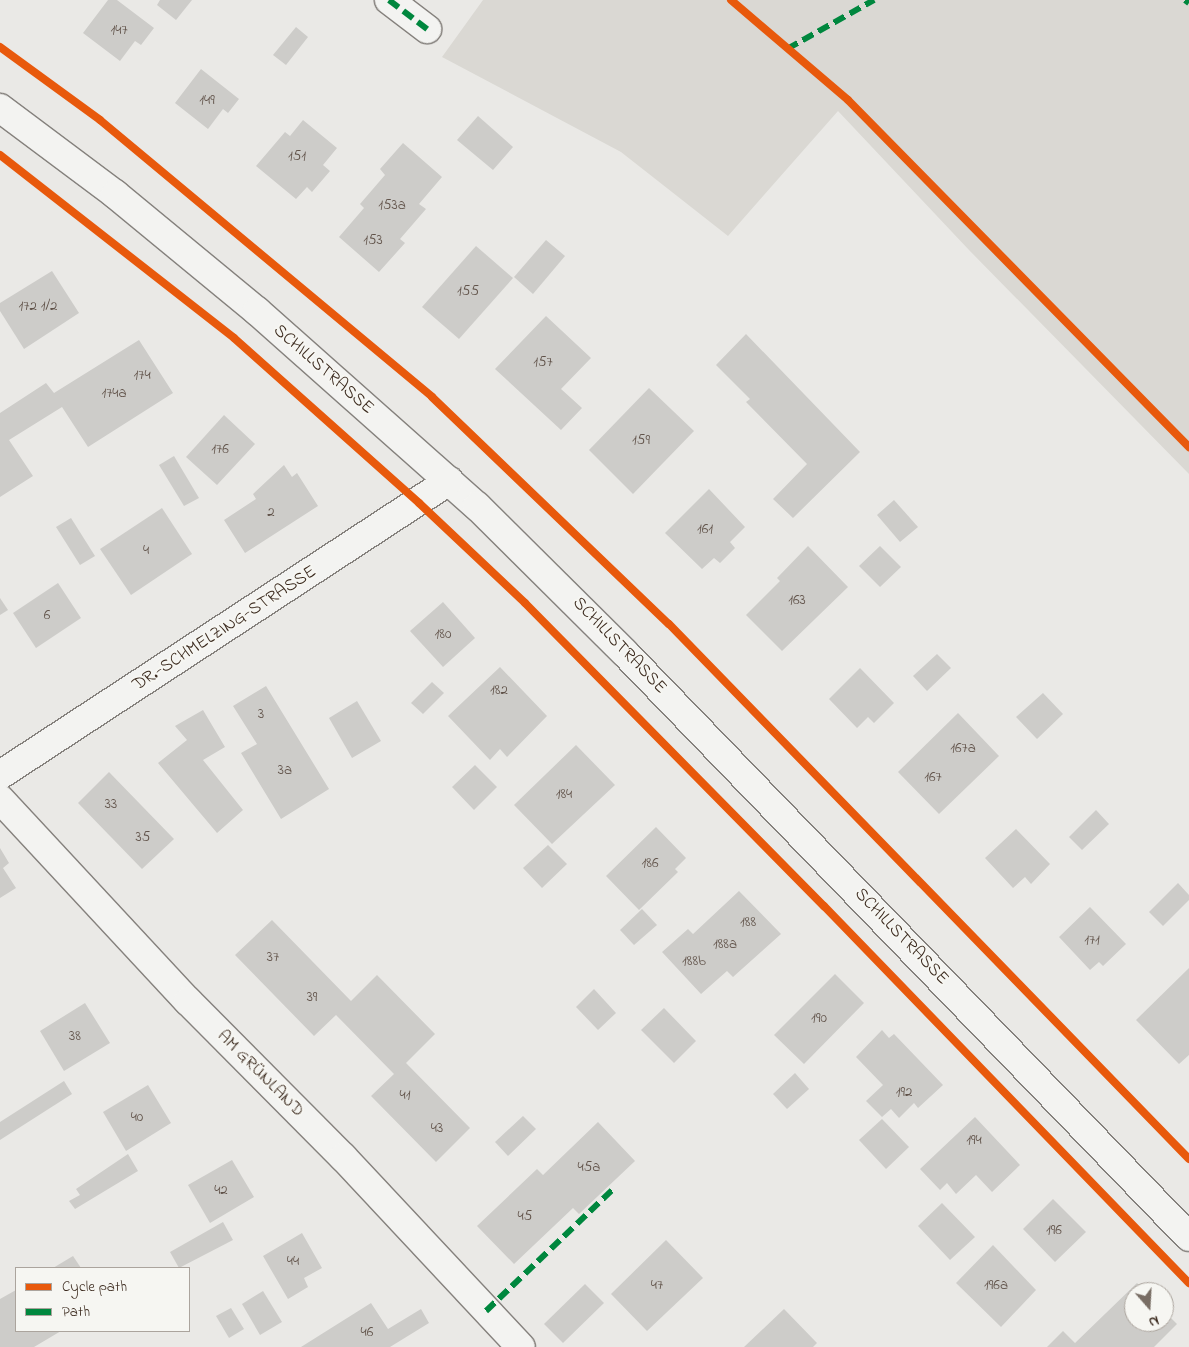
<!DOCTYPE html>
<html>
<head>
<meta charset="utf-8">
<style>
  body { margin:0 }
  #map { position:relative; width:1189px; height:1347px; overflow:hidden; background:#eae9e6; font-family:"Indie Flower",sans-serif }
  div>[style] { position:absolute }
  .green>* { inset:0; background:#dad8d3 }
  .building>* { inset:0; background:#cdccc9 }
  .roads { filter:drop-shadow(1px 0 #85817d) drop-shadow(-1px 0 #85817d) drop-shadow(0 1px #85817d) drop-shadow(0 -1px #85817d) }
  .minor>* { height:28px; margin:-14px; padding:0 14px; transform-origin:14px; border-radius:14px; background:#f3f3f1 }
  .quiet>* { height:6px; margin-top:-3px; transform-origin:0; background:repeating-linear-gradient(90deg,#00873e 0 12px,transparent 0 18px) }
  .cycleway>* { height:8px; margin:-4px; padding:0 4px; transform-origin:4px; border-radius:4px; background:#e8590c }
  span { translate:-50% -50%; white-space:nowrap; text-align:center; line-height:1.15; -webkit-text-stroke:4px #f6f6f2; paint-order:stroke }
  .number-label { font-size:15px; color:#605249 }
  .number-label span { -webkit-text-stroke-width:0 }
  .street-label { font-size:18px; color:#3b2a1e }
  .legend { position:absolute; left:15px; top:1267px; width:175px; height:65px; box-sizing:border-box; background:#f6f6f2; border:1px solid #aba49d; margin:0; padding:6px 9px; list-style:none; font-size:15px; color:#3b2a1e }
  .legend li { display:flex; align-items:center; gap:10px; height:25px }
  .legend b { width:25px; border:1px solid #aba49d }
  .north { position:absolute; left:1124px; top:1282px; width:50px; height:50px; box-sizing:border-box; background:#f6f6f2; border:1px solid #aba49d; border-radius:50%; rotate:161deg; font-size:14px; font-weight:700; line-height:20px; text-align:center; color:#3b2a1e }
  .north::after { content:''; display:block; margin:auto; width:18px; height:22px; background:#786d64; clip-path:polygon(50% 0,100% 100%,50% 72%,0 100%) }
</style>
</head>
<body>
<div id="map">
  <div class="green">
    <i style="clip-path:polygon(483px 0,1189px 0,1189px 474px,969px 250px,838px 111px,728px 236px,621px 152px,442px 57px)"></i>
  </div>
  <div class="building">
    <i style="clip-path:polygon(108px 0,117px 0,154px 28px,141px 45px,135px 41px,120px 61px,83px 33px)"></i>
    <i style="clip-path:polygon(160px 0,192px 0,176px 20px,157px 5px)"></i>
    <i style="clip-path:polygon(296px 27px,308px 37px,286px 65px,273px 55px)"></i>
    <i style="clip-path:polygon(201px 69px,239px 99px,228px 113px,223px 109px,208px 129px,175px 103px)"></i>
    <i style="clip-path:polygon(478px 116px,513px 147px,493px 170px,457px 140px)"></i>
    <i style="clip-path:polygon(303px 120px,337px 148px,323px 165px,330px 171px,312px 192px,307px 187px,296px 199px,256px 166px,285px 132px,290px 136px)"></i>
    <i style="clip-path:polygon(403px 143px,442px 177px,419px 204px,426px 209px,400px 239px,405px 243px,379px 272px,339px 237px,364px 208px,360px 204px,385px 175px,380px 169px)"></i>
    <i style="clip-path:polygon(546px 240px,565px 256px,533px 294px,514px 277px)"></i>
    <i style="clip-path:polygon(476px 246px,513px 278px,459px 339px,422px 307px)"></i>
    <i style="clip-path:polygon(52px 271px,79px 313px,24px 349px,0 311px,0 303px)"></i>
    <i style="clip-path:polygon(546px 316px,591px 358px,561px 389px,582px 408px,561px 430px,495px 369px)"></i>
    <i style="clip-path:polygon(746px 334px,860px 452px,793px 518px,773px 499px,807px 464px,746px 402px,750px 399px,716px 365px)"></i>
    <i style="clip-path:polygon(139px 340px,173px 393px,88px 447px,62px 407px,9px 440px,33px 476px,0 497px,0 413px,46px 383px,54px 393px)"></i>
    <i style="clip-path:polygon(649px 388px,694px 431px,633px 494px,589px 450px)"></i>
    <i style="clip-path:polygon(224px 415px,255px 444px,217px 485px,186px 457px)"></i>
    <i style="clip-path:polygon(174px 456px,199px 498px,184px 506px,159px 465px)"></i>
    <i style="clip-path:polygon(284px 465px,292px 477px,297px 473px,318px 506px,245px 553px,224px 520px,256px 499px,253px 494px)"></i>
    <i style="clip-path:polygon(709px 489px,745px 527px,730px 542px,735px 548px,720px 563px,714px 558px,702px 569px,665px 533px)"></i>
    <i style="clip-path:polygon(894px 500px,918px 527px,900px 542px,877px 515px)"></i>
    <i style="clip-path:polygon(162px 508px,192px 554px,131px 595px,100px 549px)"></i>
    <i style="clip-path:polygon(71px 518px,95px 556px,80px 565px,56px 527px)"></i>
    <i style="clip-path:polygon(808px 546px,848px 587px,782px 651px,746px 615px,780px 581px,777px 578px)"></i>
    <i style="clip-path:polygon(880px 546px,901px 567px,880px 587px,859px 566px)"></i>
    <i style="clip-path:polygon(58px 583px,81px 618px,36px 648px,13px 613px)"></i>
    <i style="clip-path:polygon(0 598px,8px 610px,0 615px)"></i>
    <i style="clip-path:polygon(443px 602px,475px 638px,443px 667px,410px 631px)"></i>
    <i style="clip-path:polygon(937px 654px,951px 668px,927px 691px,913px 676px)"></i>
    <i style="clip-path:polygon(500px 667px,547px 716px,507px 757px,500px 749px,490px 760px,448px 716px)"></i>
    <i style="clip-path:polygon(860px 668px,894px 703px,874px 723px,868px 717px,857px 728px,829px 699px)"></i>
    <i style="clip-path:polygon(432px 682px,444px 693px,423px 714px,411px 703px)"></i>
    <i style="clip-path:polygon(266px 686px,329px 789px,281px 819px,241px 753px,257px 744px,233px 706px)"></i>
    <i style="clip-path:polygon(1043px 693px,1063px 714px,1037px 739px,1016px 717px)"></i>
    <i style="clip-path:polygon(357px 701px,381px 741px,352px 758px,329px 718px)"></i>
    <i style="clip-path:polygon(203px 710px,225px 747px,203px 760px,243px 810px,217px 833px,158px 763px,187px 740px,175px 726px)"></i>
    <i style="clip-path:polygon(958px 713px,999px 756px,939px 814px,898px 772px)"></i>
    <i style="clip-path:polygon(576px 745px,615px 785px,552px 844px,514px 805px)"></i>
    <i style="clip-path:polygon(475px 765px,497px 787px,474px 810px,452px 787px)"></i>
    <i style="clip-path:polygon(109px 772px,174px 839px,142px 869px,78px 803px)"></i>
    <i style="clip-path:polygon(1096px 810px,1109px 824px,1082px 850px,1069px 837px)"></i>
    <i style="clip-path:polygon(656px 827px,686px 858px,675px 869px,678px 872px,639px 910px,606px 876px)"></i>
    <i style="clip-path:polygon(1016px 829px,1050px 864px,1031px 884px,1025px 877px,1013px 888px,985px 858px)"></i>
    <i style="clip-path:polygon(548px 845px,567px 864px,542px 888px,523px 868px)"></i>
    <i style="clip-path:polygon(0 848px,9px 863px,3px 868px,16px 888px,0 898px)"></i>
    <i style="clip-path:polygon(1178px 883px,1189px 895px,1189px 900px,1163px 926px,1149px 912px)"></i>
    <i style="clip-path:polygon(739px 891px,781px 934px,733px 977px,727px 971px,701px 994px,662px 952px,688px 929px,693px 934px)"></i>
    <i style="clip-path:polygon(1090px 907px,1126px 944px,1103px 966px,1099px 962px,1090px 970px,1059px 937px)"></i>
    <i style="clip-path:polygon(642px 909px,657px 925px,634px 945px,620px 930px)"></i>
    <i style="clip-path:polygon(272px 920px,351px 1001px,377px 975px,435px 1034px,406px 1063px,470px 1128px,436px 1162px,371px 1096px,394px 1074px,336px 1015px,314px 1036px,235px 955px)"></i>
    <i style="clip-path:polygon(1189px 968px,1189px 1055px,1179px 1064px,1136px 1020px)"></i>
    <i style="clip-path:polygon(835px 974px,864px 1003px,804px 1064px,774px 1035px)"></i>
    <i style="clip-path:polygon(594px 989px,616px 1013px,598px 1030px,576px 1007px)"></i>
    <i style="clip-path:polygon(85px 1003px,110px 1043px,64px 1071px,40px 1031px)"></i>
    <i style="clip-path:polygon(664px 1008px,696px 1041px,674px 1063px,641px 1030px)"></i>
    <i style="clip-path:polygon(882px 1030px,889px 1038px,894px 1034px,943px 1085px,918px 1108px,914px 1103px,899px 1118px,891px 1109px,882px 1117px,866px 1101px,883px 1085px,856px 1057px)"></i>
    <i style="clip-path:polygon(795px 1073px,809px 1089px,787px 1109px,773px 1094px)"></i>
    <i style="clip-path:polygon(64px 1081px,72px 1094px,0 1140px,0 1122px)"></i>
    <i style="clip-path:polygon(148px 1085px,171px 1123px,126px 1151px,103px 1112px)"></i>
    <i style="clip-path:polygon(523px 1116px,536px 1129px,508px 1156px,495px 1142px)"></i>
    <i style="clip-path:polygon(975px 1117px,1020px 1165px,992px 1192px,976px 1175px,956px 1194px,947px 1183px,940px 1190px,920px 1169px)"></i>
    <i style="clip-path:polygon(882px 1119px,909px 1147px,886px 1169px,859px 1140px)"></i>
    <i style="clip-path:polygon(598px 1122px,635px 1161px,579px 1214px,573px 1208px,514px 1264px,477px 1226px,537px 1169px,543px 1175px)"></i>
    <i style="clip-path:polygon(128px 1154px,138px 1171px,75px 1209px,69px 1201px,80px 1195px,76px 1189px)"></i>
    <i style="clip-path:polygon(232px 1160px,254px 1197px,210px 1223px,188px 1185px)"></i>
    <i style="clip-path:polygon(1053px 1199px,1086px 1232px,1055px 1262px,1023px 1229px)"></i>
    <i style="clip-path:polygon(942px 1203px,975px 1237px,950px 1260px,918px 1226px)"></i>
    <i style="clip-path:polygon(223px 1222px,233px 1240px,179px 1268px,170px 1252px)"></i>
    <i style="clip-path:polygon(302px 1233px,322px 1268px,304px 1278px,308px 1287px,288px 1299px,263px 1256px)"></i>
    <i style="clip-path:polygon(666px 1240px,703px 1278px,647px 1331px,611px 1294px)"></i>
    <i style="clip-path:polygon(993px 1245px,1036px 1290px,1001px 1327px,956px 1283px)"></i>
    <i style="clip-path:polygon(73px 1256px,81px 1268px,53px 1268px)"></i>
    <i style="clip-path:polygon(1137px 1283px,1146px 1292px,1134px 1292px,1134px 1322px,1164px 1322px,1164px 1311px,1177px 1324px,1154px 1347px,1047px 1347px,1063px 1331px,1075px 1343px)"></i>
    <i style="clip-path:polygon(585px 1284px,604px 1303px,563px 1343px,544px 1324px)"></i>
    <i style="clip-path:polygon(16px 1290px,16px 1331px,61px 1331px,34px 1347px,0 1347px,0 1299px)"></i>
    <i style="clip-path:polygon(263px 1291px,282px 1322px,260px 1335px,242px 1304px)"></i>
    <i style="clip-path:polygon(371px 1303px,388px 1329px,421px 1309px,429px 1323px,390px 1347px,301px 1347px)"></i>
    <i style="clip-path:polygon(231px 1308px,244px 1329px,229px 1338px,216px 1316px)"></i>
    <i style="clip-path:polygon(784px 1309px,817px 1343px,813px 1347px,744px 1347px)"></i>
  </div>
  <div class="roads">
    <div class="minor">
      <i style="left:389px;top:0;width:48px;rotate:37.3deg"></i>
      <i style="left:0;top:108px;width:144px;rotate:36.8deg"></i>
      <i style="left:115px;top:194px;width:184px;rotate:39.5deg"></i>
      <i style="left:257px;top:311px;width:294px;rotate:41.6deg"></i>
      <i style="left:477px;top:506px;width:207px;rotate:44.8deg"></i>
      <i style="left:624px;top:652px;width:813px;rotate:46deg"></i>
      <i style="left:0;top:775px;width:537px;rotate:-33.22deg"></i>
      <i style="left:0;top:799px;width:276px;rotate:47.1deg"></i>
      <i style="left:188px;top:1001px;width:220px;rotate:45.2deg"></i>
      <i style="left:343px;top:1157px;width:260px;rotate:46.9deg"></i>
    </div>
  </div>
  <div class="quiet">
    <i style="left:389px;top:0;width:48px;rotate:37.3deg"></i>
    <i style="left:1185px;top:0;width:5px;rotate:37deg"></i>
    <i style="left:787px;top:49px;width:100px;rotate:-29.4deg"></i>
    <i style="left:486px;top:1311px;width:175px;rotate:-43.8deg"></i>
  </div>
  <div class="cycleway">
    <i style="left:731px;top:0;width:154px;rotate:40.5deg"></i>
    <i style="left:848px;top:100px;width:487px;rotate:45.5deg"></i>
    <i style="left:0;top:47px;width:124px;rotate:36.1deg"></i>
    <i style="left:100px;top:120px;width:432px;rotate:39.8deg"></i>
    <i style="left:432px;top:397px;width:328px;rotate:43.8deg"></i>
    <i style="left:669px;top:624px;width:746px;rotate:45.81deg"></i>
    <i style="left:0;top:155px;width:297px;rotate:38deg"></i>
    <i style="left:234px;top:338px;width:248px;rotate:41.7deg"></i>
    <i style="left:419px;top:503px;width:146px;rotate:43.3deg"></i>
    <i style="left:525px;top:603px;width:426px;rotate:45.4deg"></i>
    <i style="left:824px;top:906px;width:525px;rotate:45.93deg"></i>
  </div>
  <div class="number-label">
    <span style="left:119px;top:31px">147</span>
    <span style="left:207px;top:101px">149</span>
    <span style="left:297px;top:157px">151</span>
    <span style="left:392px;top:206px">153a</span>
    <span style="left:373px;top:241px">153</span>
    <span style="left:468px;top:292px">155</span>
    <span style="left:38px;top:307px">172 1/2</span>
    <span style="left:543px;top:363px">157</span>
    <span style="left:142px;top:376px">174</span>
    <span style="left:114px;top:394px">174a</span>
    <span style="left:641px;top:441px">159</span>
    <span style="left:220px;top:450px">176</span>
    <span style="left:271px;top:513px">2</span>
    <span style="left:705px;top:530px">161</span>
    <span style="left:146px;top:551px">4</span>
    <span style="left:797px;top:601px">163</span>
    <span style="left:47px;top:616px">6</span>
    <span style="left:443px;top:635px">180</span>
    <span style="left:499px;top:691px">182</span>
    <span style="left:261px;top:715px">3</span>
    <span style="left:963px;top:749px">167a</span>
    <span style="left:285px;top:771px">3a</span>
    <span style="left:933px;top:778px">167</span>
    <span style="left:564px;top:795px">184</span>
    <span style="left:111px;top:805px">33</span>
    <span style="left:143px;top:838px">35</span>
    <span style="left:650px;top:864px">186</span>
    <span style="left:748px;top:923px">188</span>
    <span style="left:1092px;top:941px">171</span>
    <span style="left:725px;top:945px">188a</span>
    <span style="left:273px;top:958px">37</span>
    <span style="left:694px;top:962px">188b</span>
    <span style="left:312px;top:998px">39</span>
    <span style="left:819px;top:1019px">190</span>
    <span style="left:75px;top:1037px">38</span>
    <span style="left:904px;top:1093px">192</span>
    <span style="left:405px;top:1096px">41</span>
    <span style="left:137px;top:1118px">40</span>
    <span style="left:437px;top:1129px">43</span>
    <span style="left:974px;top:1141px">194</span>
    <span style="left:589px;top:1168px">45a</span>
    <span style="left:221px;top:1191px">42</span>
    <span style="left:525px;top:1217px">45</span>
    <span style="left:1054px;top:1231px">196</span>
    <span style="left:293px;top:1262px">44</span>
    <span style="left:657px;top:1286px">47</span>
    <span style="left:996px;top:1286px">196a</span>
    <span style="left:367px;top:1333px">46</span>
  </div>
  <div class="street-label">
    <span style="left:323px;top:370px;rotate:41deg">SCHILLSTRASSE</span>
    <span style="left:225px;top:629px;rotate:-33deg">DR.-SCHMELZING-STRASSE</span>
    <span style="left:619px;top:646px;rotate:46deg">SCHILLSTRASSE</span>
    <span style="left:901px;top:937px;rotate:46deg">SCHILLSTRASSE</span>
    <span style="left:260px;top:1074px;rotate:45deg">AM GRÜNLAND</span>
  </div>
  <ul class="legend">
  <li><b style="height:6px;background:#e8590c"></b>Cycle path</li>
  <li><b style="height:6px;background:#00873e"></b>Path</li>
  </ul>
  <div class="north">N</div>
</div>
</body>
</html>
